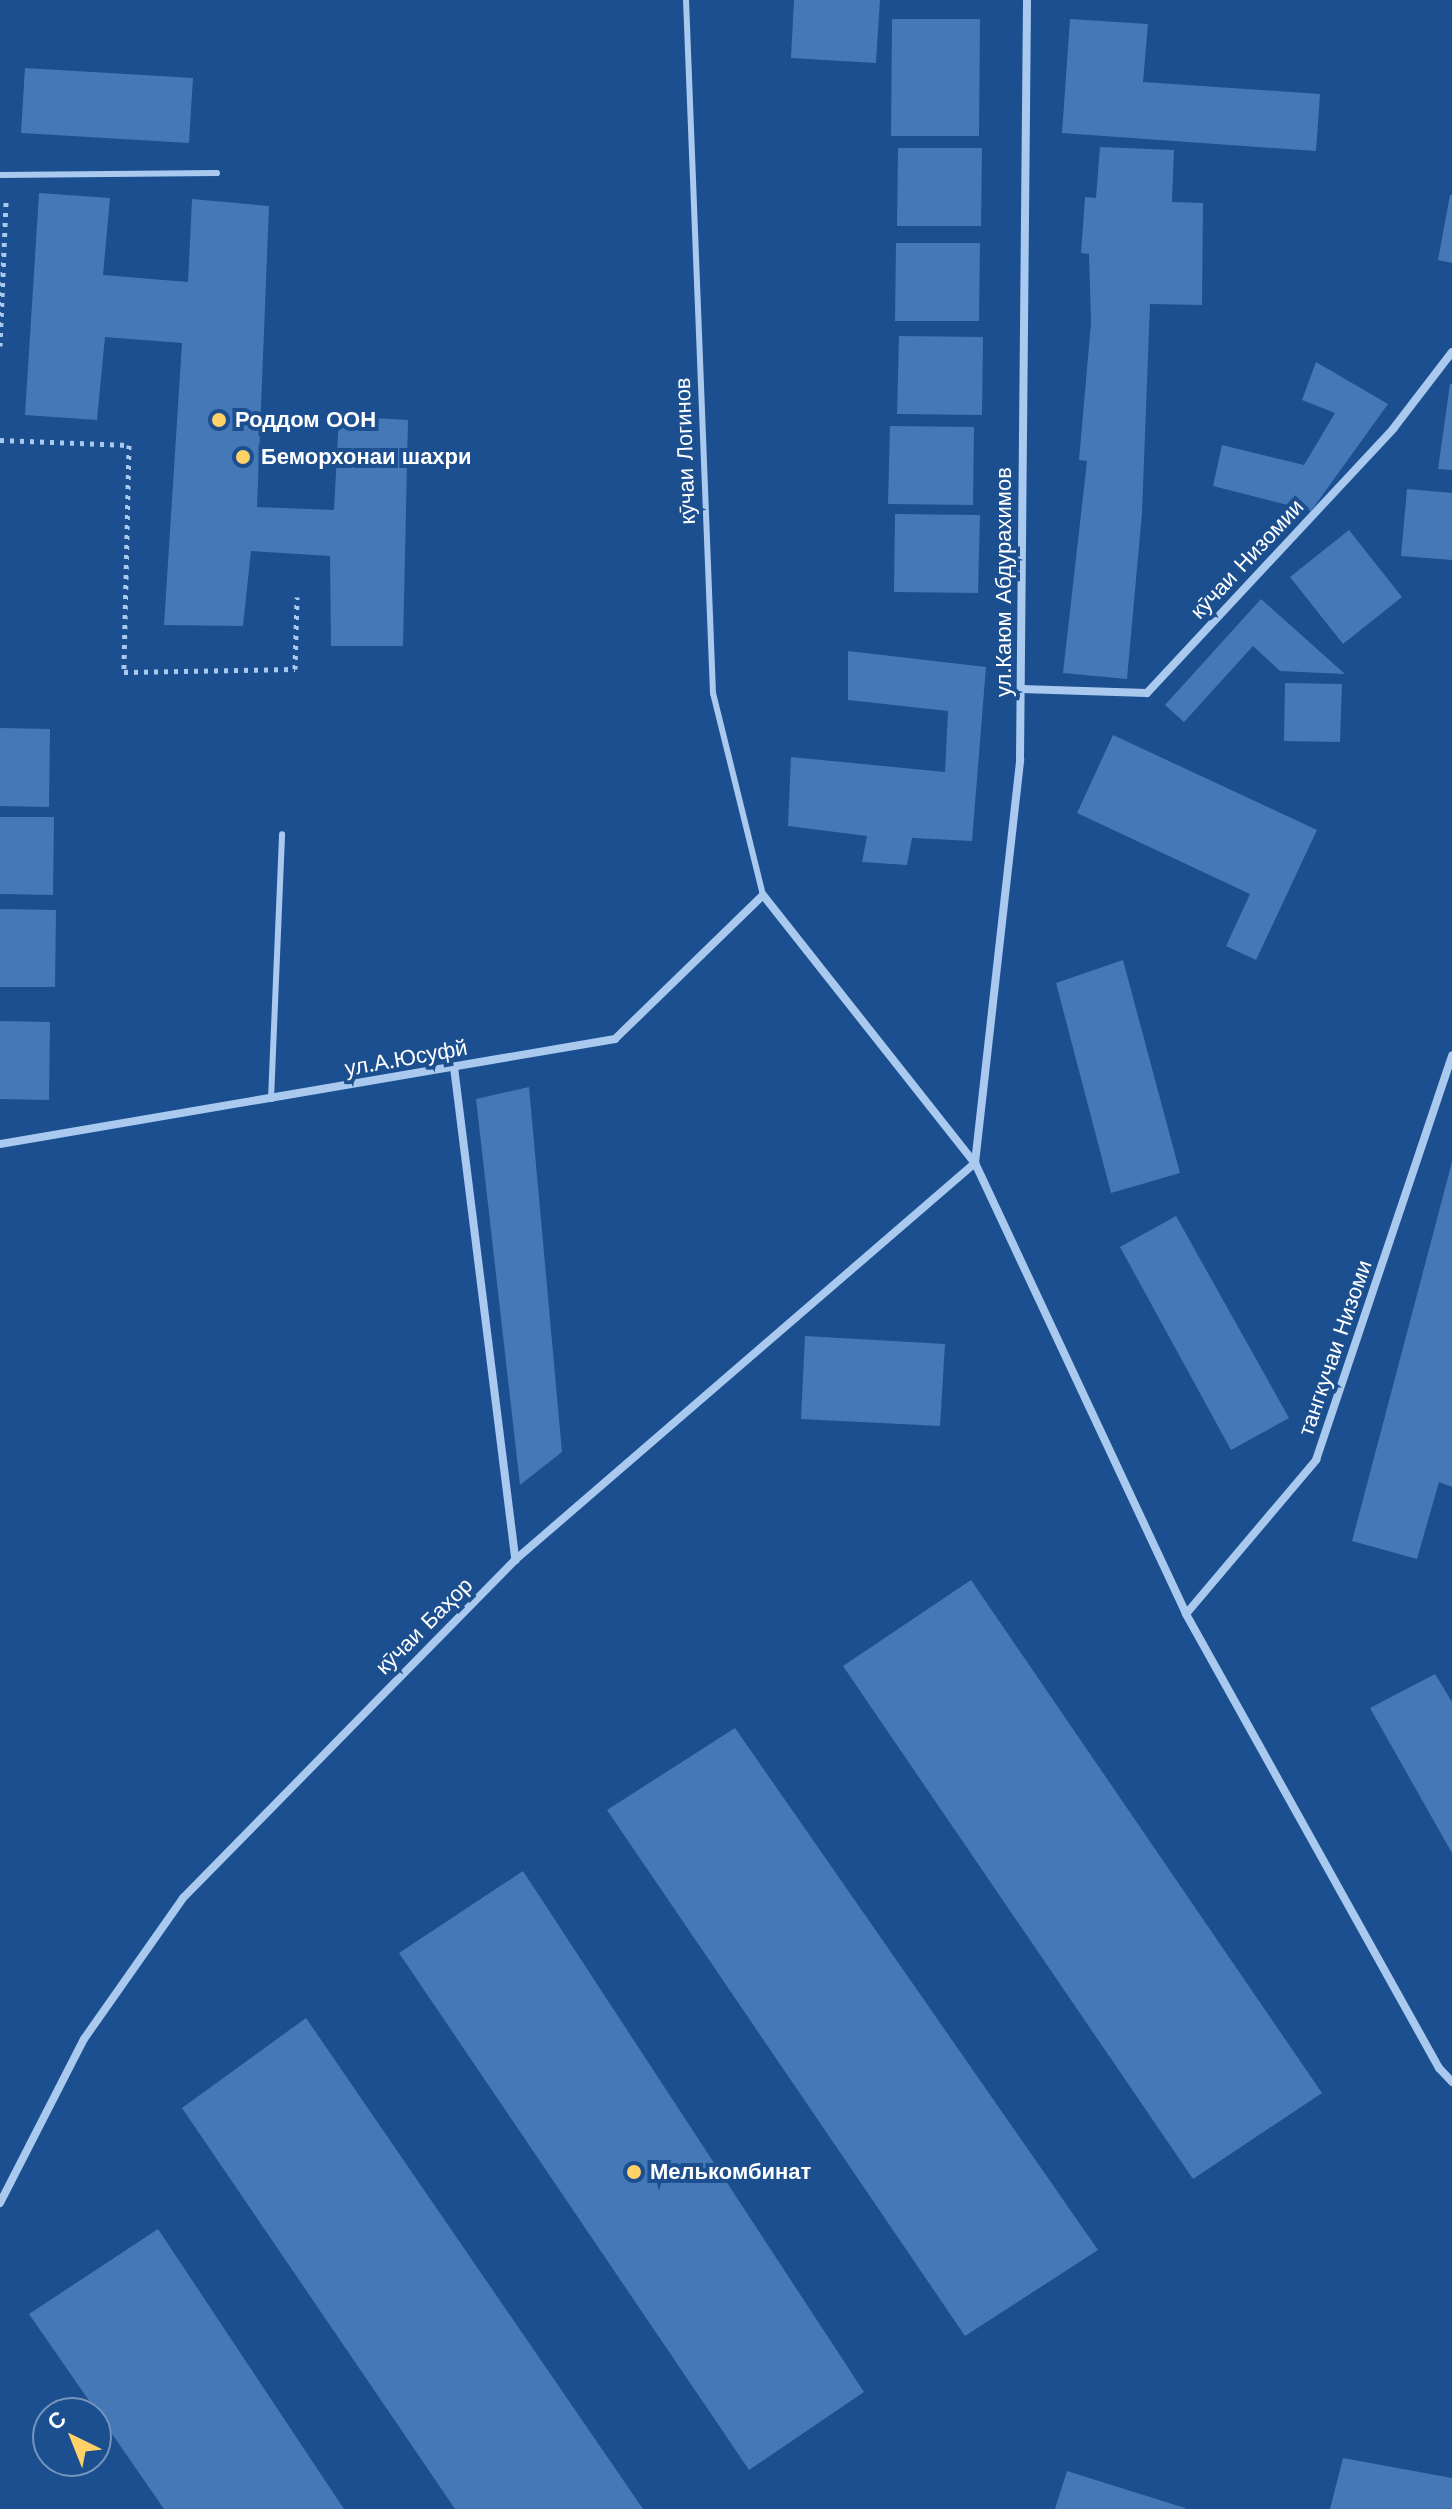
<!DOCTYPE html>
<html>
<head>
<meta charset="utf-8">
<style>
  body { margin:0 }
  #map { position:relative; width:1452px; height:2509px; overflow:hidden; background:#1b4f8f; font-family:"Work Sans",sans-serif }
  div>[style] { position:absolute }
  .building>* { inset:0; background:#4478b7 }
  .path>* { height:5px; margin-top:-2.5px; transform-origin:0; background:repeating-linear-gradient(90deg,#a9c9ee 0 4px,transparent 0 10px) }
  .service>* { height:6px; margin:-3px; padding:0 3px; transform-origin:3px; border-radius:3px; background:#a9c9ee }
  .minor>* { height:8px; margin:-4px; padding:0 4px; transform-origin:4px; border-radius:4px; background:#a9c9ee }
  .dots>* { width:22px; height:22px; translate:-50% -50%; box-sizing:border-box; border:4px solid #1b4f8f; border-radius:50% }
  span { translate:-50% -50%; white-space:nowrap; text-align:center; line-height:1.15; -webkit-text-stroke:8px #1b4f8f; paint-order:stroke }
  .poi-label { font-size:22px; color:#fff; font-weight:700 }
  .left { translate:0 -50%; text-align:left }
  .street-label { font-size:22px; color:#fff }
  .north { position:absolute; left:32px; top:2397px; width:80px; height:80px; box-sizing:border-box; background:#1b4f8f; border:2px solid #7695bc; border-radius:50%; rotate:317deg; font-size:22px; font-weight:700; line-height:32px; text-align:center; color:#fff }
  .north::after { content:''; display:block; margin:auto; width:28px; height:36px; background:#ffd166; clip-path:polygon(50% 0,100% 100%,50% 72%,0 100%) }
</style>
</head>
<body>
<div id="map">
  <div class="building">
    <i style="clip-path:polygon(794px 0,880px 0,876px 63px,791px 58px)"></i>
    <i style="clip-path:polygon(892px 19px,980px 19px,979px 136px,891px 136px)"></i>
    <i style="clip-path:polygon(1070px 19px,1148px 24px,1143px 82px,1320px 94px,1316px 151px,1062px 133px)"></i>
    <i style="clip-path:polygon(25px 68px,193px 78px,189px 143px,21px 133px)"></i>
    <i style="clip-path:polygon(1100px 147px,1174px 150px,1172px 202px,1203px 203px,1202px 305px,1150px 304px,1142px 513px,1127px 679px,1063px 673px,1087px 461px,1079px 460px,1091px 323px,1089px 254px,1081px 253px,1085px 197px,1096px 198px)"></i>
    <i style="clip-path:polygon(898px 148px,982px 148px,981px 226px,897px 226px)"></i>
    <i style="clip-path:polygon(39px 193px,110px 198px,103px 275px,188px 282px,192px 199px,269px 206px,257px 507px,334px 510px,339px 416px,408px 420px,403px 646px,331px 646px,330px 556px,251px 551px,243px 626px,164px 625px,182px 343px,105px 337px,97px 420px,25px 415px)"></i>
    <i style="clip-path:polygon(1450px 195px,1452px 195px,1452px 263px,1438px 260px)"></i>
    <i style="clip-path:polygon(896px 243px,980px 243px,979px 321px,895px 321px)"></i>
    <i style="clip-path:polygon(899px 336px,983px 337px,982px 415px,897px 414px)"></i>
    <i style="clip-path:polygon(1316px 362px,1388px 404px,1311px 511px,1213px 486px,1222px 445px,1304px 465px,1335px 413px,1302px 400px)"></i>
    <i style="clip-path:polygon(1450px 384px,1452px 384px,1452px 470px,1438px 469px)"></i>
    <i style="clip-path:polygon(890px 426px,974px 427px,973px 505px,888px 504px)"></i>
    <i style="clip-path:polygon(1407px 489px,1452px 493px,1452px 560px,1401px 556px)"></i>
    <i style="clip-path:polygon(895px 514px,980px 515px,978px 593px,894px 592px)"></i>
    <i style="clip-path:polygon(1349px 530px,1402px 597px,1343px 644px,1290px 577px)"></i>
    <i style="clip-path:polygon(1261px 599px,1345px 674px,1280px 671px,1253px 646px,1184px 722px,1165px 705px)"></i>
    <i style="clip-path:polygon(848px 651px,986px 667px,972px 841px,912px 838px,907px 865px,862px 862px,867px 836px,788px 826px,791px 757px,945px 772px,948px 711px,848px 700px)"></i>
    <i style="clip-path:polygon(1285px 683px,1342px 684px,1340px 742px,1284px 741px)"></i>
    <i style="clip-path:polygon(0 728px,50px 729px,49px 807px,0 806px)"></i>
    <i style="clip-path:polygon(1113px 735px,1317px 830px,1256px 960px,1226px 946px,1250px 894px,1077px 813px)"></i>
    <i style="clip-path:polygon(0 817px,54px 817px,53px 895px,0 894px)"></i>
    <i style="clip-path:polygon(0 909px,56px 910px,55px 987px,0 987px)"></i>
    <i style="clip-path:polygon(1123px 960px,1180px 1173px,1111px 1193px,1056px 983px)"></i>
    <i style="clip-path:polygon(0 1021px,50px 1022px,49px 1100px,0 1099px)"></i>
    <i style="clip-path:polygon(529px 1087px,562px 1452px,520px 1485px,476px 1099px)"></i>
    <i style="clip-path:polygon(1452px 1162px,1452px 1487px,1439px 1482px,1417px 1559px,1352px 1541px)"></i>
    <i style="clip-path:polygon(1176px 1216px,1289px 1418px,1231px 1450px,1120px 1247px)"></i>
    <i style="clip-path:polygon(805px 1336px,945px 1344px,940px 1426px,801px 1419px)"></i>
    <i style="clip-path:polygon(971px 1580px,1322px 2093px,1193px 2179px,843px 1666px)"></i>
    <i style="clip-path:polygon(1435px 1674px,1452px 1702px,1452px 1853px,1370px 1708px)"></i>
    <i style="clip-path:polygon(735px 1728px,1098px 2250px,965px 2336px,607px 1810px)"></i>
    <i style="clip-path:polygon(523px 1871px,864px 2392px,749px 2470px,399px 1953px)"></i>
    <i style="clip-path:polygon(306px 2018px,643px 2509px,455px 2509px,182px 2108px)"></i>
    <i style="clip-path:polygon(158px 2229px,344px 2509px,164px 2509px,29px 2314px)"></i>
    <i style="clip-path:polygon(1343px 2458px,1452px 2478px,1452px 2509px,1330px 2509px)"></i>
    <i style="clip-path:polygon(1067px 2471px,1185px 2508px,1185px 2509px,1055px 2509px)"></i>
  </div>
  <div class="path">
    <i style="left:0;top:346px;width:146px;rotate:-87.6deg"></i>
    <i style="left:0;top:440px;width:129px;rotate:2.2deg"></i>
    <i style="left:129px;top:445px;width:227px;rotate:91.3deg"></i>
    <i style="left:124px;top:672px;width:171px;rotate:-1deg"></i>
    <i style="left:295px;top:669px;width:72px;rotate:-88.4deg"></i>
  </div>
  <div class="service">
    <i style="left:686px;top:0;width:694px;rotate:87.77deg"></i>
    <i style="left:713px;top:693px;width:208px;rotate:76.1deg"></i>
    <i style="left:0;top:175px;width:217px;rotate:-0.5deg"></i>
    <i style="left:271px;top:1099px;width:265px;rotate:-87.6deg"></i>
  </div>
  <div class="minor">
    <i style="left:1021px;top:689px;width:126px;rotate:1.8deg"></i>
    <i style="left:1147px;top:693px;width:361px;rotate:-47deg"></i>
    <i style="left:1393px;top:429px;width:97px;rotate:-52.5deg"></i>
    <i style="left:454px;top:1067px;width:497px;rotate:82.9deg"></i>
    <i style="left:0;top:1144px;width:624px;rotate:-9.69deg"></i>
    <i style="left:615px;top:1039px;width:206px;rotate:-44.2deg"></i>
    <i style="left:763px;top:895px;width:342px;rotate:51.7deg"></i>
    <i style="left:975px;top:1163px;width:498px;rotate:64.9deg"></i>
    <i style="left:1186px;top:1614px;width:520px;rotate:60.87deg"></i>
    <i style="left:1439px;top:2068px;width:19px;rotate:47deg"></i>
    <i style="left:1186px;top:1614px;width:202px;rotate:-49.8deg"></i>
    <i style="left:1316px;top:1460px;width:427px;rotate:-71.4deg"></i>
    <i style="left:0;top:2203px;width:184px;rotate:-62.9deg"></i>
    <i style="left:84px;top:2039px;width:172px;rotate:-54.9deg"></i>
    <i style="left:183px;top:1898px;width:474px;rotate:-45.5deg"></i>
    <i style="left:515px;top:1560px;width:608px;rotate:-40.8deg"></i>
    <i style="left:975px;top:1163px;width:406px;rotate:-83.6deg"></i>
    <i style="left:1020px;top:759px;width:759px;rotate:-89.47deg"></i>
  </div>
  <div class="dots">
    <i style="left:219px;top:420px;background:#ffd166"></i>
    <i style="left:243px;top:457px;background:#ffd166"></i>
    <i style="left:634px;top:2172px;background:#ffd166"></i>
  </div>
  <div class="poi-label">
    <span class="left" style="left:235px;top:420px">Роддом ООН</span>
    <span class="left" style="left:261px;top:457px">Беморхонаи шахри</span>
    <span class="left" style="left:650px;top:2172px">Мелькомбинат</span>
  </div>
  <div class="street-label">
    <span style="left:685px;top:451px;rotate:-92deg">кӯчаи Логинов</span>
    <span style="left:1247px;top:559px;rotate:-47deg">кӯчаи Низомии</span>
    <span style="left:1004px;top:582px;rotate:-90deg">ул.Каюм Абдурахимов</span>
    <span style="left:406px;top:1058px;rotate:-10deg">ул.А.Юсуфй</span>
    <span style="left:1335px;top:1348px;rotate:-71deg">тангкучаи Низоми</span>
    <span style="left:424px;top:1626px;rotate:-45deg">кӯчаи Баҳор</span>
  </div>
  <div class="north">С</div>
</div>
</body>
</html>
